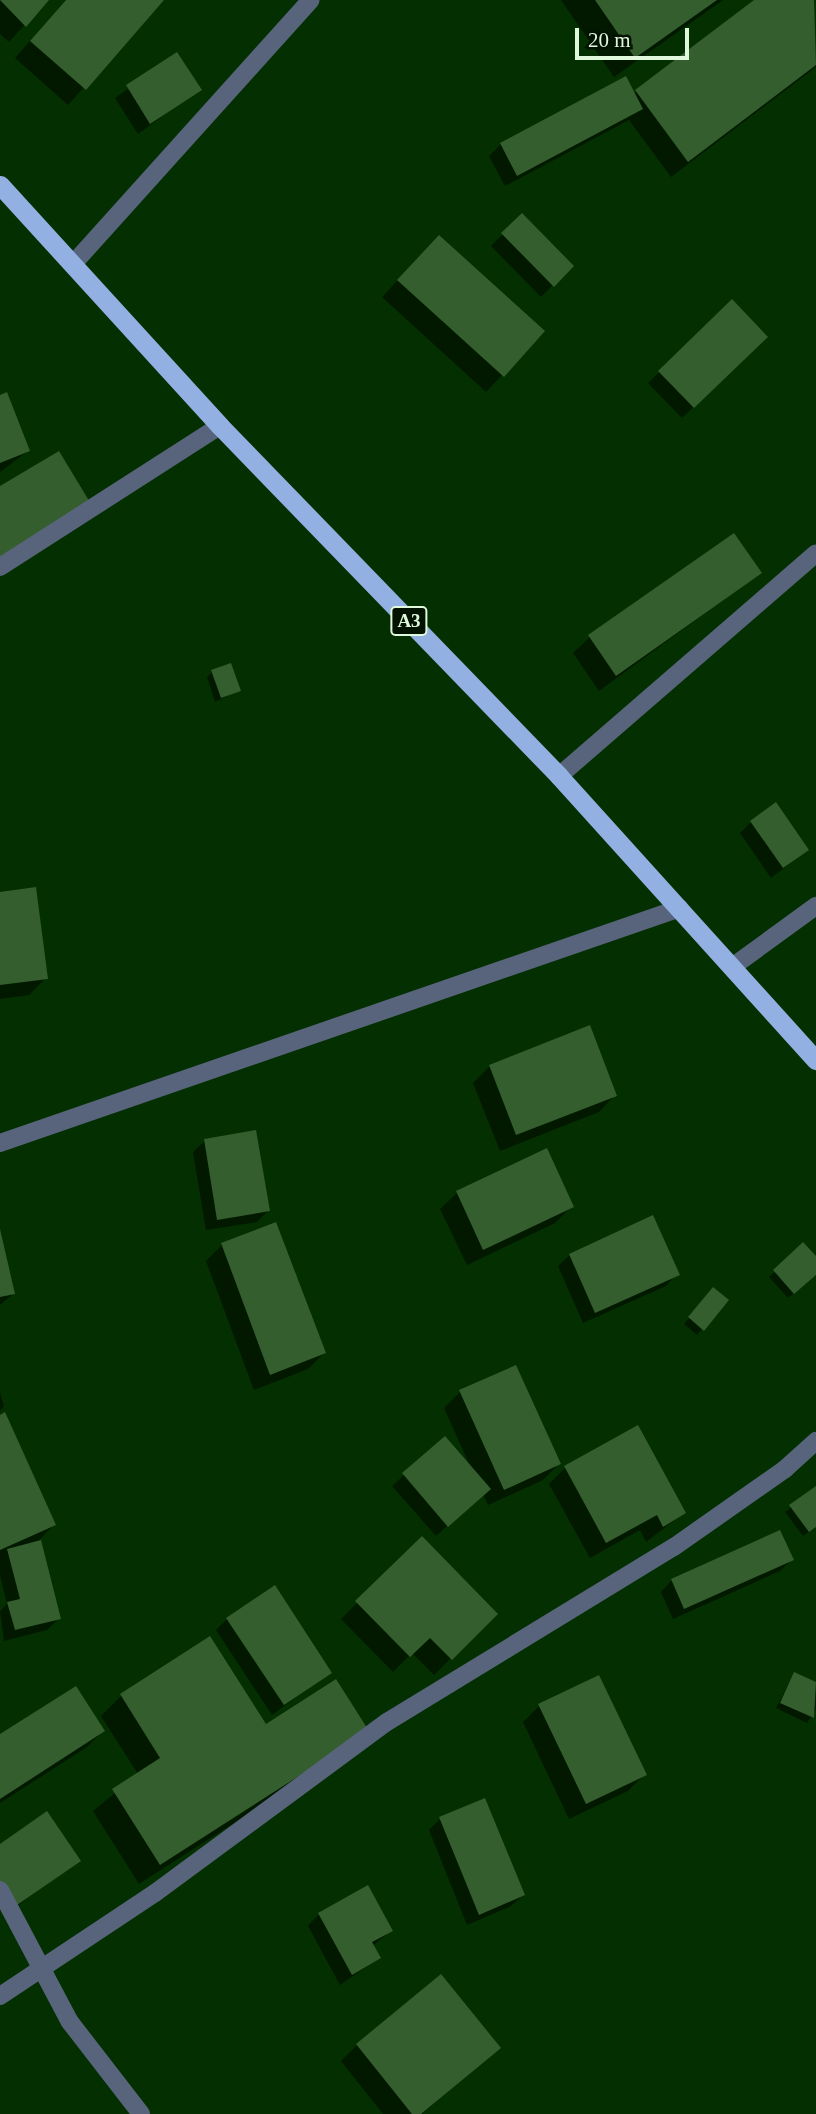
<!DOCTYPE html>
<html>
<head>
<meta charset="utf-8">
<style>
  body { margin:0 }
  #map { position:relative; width:816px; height:2114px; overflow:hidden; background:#042f00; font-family:"Times New Roman",serif }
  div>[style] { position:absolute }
  .shadow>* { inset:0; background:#0007 }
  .building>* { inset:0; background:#345e2e }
  .minor>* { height:18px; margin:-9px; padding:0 9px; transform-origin:9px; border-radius:9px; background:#57647b }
  .trunk>* { height:19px; margin:-9.5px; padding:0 9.5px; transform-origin:9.5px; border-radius:9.5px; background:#92b0e2 }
  span { translate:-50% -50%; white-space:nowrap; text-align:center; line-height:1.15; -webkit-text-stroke:5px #031302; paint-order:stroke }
  .shield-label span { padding:2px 5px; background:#031302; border:2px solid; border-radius:5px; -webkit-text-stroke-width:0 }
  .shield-label { font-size:19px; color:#e0f8dc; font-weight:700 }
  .scale { position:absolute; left:575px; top:28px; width:114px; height:32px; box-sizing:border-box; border:4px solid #e0f8dc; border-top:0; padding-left:9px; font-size:21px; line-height:24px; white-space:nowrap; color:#e0f8dc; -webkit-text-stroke:5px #031302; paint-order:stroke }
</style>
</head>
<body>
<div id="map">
  <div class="shadow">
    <i style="clip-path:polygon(0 0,47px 0,9px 42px,0 34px)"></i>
    <i style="clip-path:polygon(66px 0,162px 0,68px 105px,15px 58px)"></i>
    <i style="clip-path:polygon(561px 0,723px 0,614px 77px)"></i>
    <i style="clip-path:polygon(757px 0,812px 0,816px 67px,671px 177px,629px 120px,505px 186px,489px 156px,501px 144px,625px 79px,633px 94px)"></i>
    <i style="clip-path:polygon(177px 54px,200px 89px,138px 134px,115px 98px)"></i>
    <i style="clip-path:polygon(522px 215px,572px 266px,541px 297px,491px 246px)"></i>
    <i style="clip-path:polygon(422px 254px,502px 375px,486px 392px,382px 297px)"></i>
    <i style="clip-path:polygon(732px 302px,766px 337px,682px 418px,648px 383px)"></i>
    <i style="clip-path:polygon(0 397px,28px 451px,0 472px)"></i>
    <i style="clip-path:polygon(760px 573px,599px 691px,573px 653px,590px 637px)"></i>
    <i style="clip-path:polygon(212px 672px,239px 690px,215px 702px,207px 677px)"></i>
    <i style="clip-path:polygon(751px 822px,807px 850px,771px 878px,740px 833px)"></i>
    <i style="clip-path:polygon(0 894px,46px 978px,29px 995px,0 999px)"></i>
    <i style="clip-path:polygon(490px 1066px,615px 1095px,599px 1112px,500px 1151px,473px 1083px)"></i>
    <i style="clip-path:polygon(205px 1141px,268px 1211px,257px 1222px,206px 1230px,193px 1152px)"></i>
    <i style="clip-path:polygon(457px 1193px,572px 1206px,555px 1223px,467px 1265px,440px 1209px)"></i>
    <i style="clip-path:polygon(0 1232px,14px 1293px,0 1305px)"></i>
    <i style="clip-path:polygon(222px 1245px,324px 1353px,308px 1369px,254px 1390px,206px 1261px)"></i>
    <i style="clip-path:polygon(803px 1245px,816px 1259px,816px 1273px,788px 1298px,769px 1277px)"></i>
    <i style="clip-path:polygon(570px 1255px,677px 1274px,666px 1286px,583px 1323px,558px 1266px)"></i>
    <i style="clip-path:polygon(707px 1295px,726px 1300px,697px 1335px,684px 1324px)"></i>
    <i style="clip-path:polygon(460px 1392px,559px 1464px,543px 1480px,488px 1505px,483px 1494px,436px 1536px,392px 1486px,444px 1439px,471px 1468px,444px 1408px)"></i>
    <i style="clip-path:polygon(0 1393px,4px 1406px,0 1411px)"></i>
    <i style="clip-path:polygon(0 1417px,54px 1525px,39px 1540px,59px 1618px,47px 1630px,4px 1641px,0 1611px,7px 1604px,0 1576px)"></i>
    <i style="clip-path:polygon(566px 1467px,684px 1513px,646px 1542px,640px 1530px,590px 1558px,549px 1484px)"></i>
    <i style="clip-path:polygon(816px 1489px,816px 1527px,803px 1536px,785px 1512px)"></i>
    <i style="clip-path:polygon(422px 1539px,495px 1614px,434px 1675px,412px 1653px,393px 1672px,341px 1619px)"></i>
    <i style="clip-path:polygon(792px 1560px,780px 1571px,673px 1619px,661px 1592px,672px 1580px)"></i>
    <i style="clip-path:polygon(227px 1619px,330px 1672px,272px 1715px,216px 1630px)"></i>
    <i style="clip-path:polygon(210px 1638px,265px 1727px,346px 1751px,139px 1884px,93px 1811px,138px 1774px,101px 1716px,121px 1696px)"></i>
    <i style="clip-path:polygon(794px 1674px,816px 1684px,816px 1709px,807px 1723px,776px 1708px)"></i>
    <i style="clip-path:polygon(539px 1706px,645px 1774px,628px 1791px,569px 1819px,523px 1722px)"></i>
    <i style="clip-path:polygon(103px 1731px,87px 1747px,0 1803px,0 1736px)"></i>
    <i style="clip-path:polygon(440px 1819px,523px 1895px,511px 1906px,467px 1925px,429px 1830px)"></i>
    <i style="clip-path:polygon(0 1846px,78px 1860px,5px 1915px,0 1908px)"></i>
    <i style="clip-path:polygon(319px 1914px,391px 1931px,372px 1946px,379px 1958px,340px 1985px,308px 1926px)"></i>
    <i style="clip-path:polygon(357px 2045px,499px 2048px,422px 2114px,383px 2114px,341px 2061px)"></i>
  </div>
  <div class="building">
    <i style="clip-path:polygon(0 0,49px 0,26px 27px)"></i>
    <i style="clip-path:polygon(66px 0,164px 0,86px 90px,30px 41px)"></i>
    <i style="clip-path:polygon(595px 0,717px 0,635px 58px)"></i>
    <i style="clip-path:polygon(754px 0,814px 0,816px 65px,688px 162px,635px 90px)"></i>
    <i style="clip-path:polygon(177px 52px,202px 90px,150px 124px,126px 85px)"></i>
    <i style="clip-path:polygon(626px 76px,643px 109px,517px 176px,500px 143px)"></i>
    <i style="clip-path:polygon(522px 213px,574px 266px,554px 287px,501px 233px)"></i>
    <i style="clip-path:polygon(439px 235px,545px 331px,504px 377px,397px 280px)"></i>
    <i style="clip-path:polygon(732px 299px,768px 337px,694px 408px,658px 371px)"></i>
    <i style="clip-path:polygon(7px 392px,30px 451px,0 463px,0 395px)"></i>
    <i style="clip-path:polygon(59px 451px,91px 504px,0 559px,0 486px)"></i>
    <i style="clip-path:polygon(734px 533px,762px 573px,616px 676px,588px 635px)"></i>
    <i style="clip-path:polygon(231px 663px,241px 691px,221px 698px,211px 670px)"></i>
    <i style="clip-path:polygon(776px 802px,809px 850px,783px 868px,750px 821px)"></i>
    <i style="clip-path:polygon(36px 887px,48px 979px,0 985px,0 892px)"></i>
    <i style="clip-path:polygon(590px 1025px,617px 1096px,516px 1135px,489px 1065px)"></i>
    <i style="clip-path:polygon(256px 1130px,270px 1211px,217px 1220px,204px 1139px)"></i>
    <i style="clip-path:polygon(547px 1148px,574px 1207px,483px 1250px,456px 1191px)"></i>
    <i style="clip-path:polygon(653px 1215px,680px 1275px,595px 1313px,569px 1254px)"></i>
    <i style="clip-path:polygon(276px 1222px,326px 1353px,270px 1375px,221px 1243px)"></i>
    <i style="clip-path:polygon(0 1229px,15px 1294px,0 1297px)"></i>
    <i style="clip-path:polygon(803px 1242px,816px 1256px,816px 1275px,794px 1294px,773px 1270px)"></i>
    <i style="clip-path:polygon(713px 1287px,729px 1300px,704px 1331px,688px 1317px)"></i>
    <i style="clip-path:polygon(516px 1365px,561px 1464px,504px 1490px,459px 1390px)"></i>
    <i style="clip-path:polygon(5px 1412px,56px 1525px,0 1550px,0 1415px)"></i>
    <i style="clip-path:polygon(638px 1425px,686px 1513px,663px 1527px,657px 1515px,606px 1543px,564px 1466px)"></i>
    <i style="clip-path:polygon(445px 1436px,491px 1489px,448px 1527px,402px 1473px)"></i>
    <i style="clip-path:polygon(816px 1486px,816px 1527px,809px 1532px,789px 1505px)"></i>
    <i style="clip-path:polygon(780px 1530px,794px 1560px,684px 1609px,671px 1579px)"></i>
    <i style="clip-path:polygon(422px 1536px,498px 1614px,452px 1660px,430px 1638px,410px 1657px,355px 1601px)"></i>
    <i style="clip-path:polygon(41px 1540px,61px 1619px,15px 1630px,7px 1602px,20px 1599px,7px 1549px)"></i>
    <i style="clip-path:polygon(275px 1585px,332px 1673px,284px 1705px,226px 1618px)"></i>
    <i style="clip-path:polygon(210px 1636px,266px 1724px,336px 1679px,369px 1731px,160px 1865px,112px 1789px,160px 1758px,120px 1694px)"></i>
    <i style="clip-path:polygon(794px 1672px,816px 1682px,814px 1718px,780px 1703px)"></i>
    <i style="clip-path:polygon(599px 1675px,647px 1775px,586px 1804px,538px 1704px)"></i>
    <i style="clip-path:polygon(76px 1686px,105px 1731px,0 1799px,0 1734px)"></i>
    <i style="clip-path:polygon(485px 1798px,525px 1895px,479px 1915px,439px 1817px)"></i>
    <i style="clip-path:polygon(47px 1811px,81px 1861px,17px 1905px,0 1881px,0 1844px)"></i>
    <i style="clip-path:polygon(368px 1885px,393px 1931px,372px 1942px,381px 1958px,352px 1975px,318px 1913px)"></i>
    <i style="clip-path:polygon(441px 1974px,501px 2048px,421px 2114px,412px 2114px,356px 2044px)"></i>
  </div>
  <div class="minor">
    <i style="left:73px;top:264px;width:355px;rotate:-48deg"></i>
    <i style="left:0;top:567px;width:261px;rotate:-32.7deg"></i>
    <i style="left:559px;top:776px;width:340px;rotate:-40.9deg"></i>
    <i style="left:732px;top:967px;width:104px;rotate:-36deg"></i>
    <i style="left:0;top:1143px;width:719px;rotate:-19.06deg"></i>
    <i style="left:0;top:1890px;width:149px;rotate:62.1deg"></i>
    <i style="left:70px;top:2022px;width:116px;rotate:52.3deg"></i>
    <i style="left:0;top:1996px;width:186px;rotate:-33.6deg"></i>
    <i style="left:155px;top:1893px;width:288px;rotate:-36.4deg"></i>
    <i style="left:387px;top:1722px;width:336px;rotate:-31.4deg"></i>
    <i style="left:674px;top:1547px;width:136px;rotate:-35.1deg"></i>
    <i style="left:785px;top:1469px;width:42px;rotate:-42.1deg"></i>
  </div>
  <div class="trunk">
    <i style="left:0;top:185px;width:326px;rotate:47.6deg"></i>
    <i style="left:220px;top:426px;width:487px;rotate:45.9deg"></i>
    <i style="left:559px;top:776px;width:383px;rotate:47.9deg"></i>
  </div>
  <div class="shield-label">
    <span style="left:409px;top:621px">A3</span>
  </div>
  <div class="scale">20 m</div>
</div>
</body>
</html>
